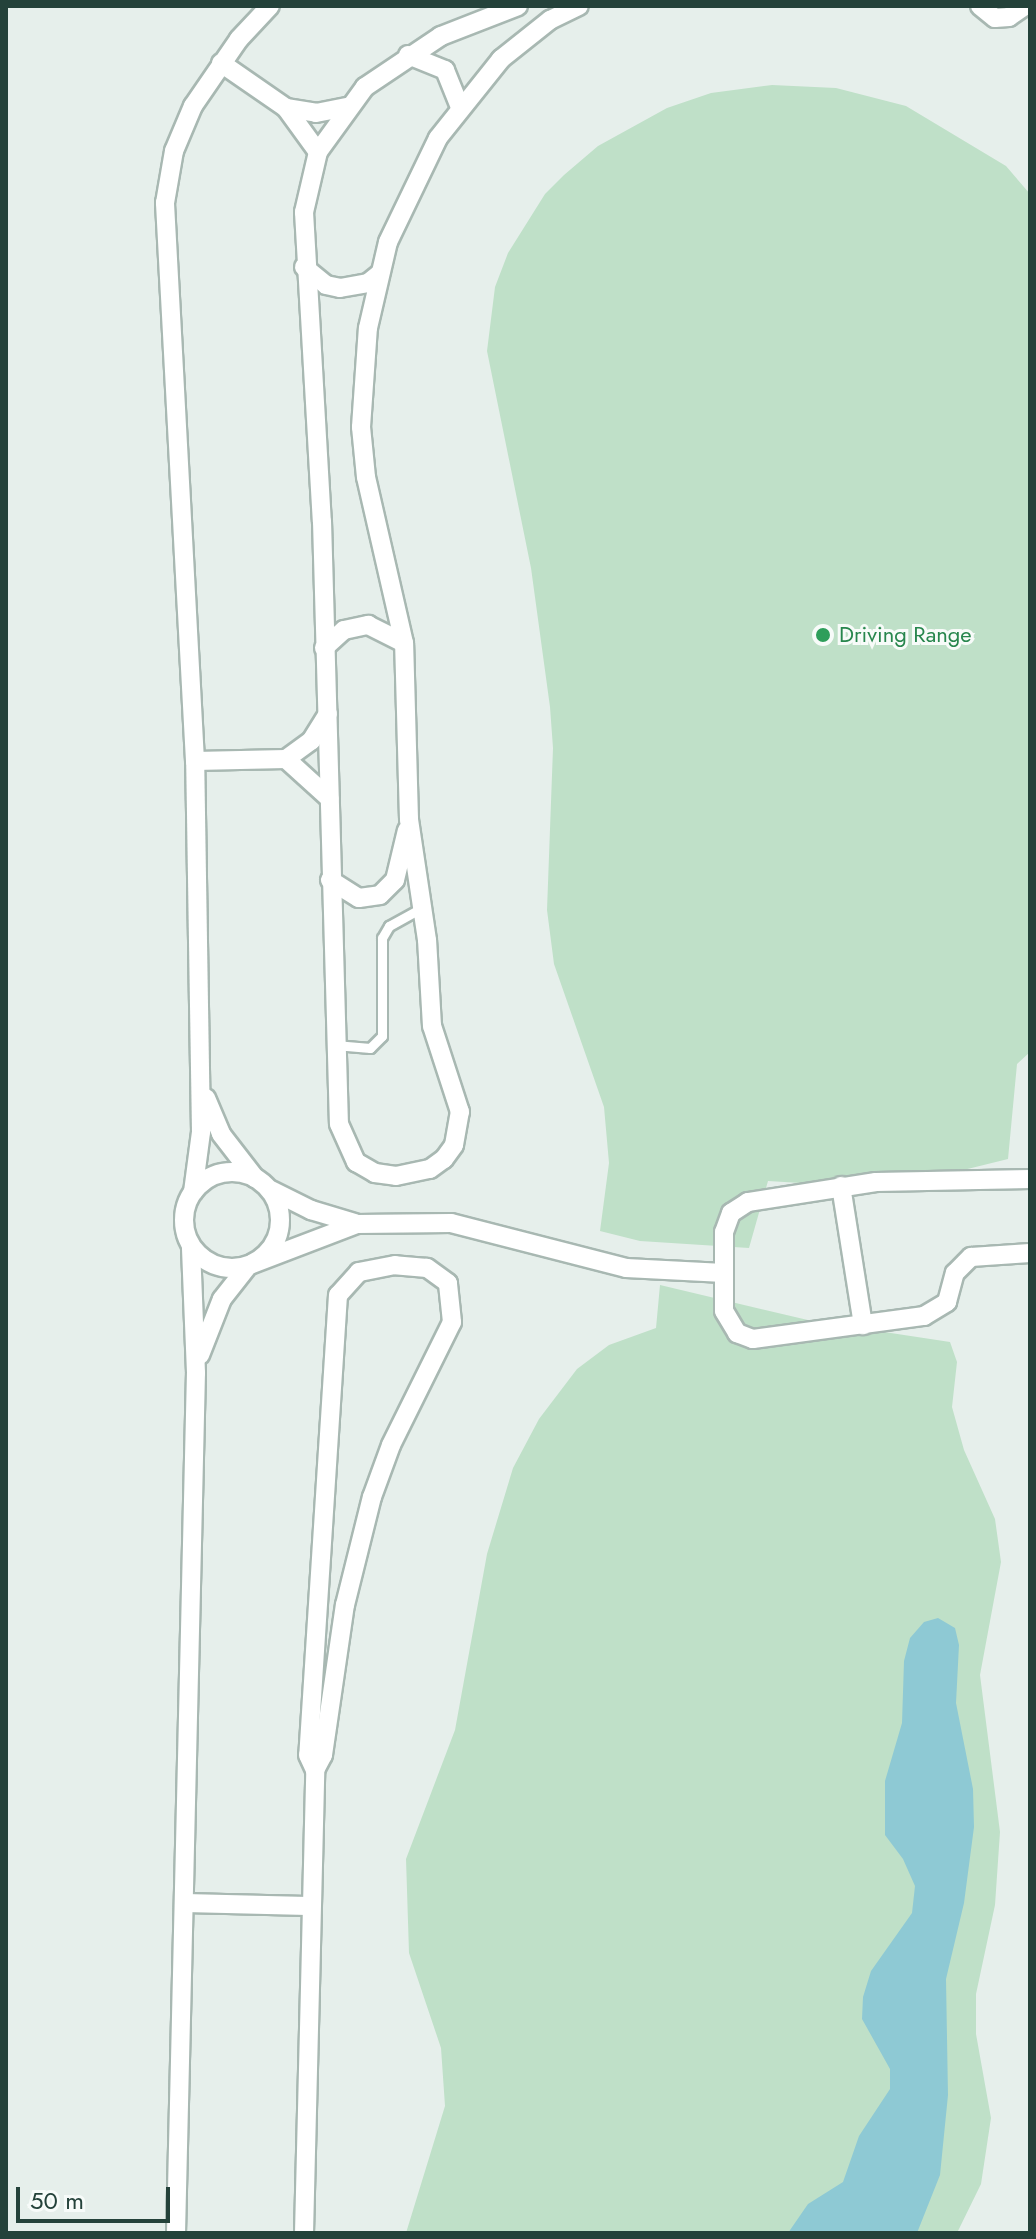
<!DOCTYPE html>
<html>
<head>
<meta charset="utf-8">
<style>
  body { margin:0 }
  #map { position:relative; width:1036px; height:2239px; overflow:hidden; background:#e6efeb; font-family:Jost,sans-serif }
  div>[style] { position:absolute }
  .green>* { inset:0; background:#bfe0c8 }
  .water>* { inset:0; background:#8ec9d4 }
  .roads { filter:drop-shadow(2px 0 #a8b8b2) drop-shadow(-2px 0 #a8b8b2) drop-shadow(0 2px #a8b8b2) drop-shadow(0 -2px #a8b8b2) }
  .service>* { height:9px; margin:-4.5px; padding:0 4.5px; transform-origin:4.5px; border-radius:4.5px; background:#fff }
  .minor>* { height:18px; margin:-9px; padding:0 9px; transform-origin:9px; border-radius:9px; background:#fff }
  .minor>.ring { margin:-9px; padding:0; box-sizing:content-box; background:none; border:18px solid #fff; border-radius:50% }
  .dots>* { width:22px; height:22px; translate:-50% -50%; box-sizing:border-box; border:4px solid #f7fbf9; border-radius:50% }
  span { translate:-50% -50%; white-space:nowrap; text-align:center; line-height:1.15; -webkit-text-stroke:6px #f7fbf9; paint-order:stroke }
  .leisure-label { font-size:22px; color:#27864d }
  .left { translate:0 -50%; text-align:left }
  .frame { position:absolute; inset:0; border:8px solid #24423a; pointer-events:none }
  .scale { position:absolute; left:16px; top:2187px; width:154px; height:36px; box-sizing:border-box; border:4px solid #24423a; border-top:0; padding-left:10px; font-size:24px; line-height:28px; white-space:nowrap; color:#24423a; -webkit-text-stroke:6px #f7fbf9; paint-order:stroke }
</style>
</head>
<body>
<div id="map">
  <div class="green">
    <i style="clip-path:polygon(772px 85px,836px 88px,906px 106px,1006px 166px,1030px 194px,1030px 1052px,1017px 1064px,1008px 1159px,931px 1178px,850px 1186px,768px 1181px,749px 1248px,640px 1241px,600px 1231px,609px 1163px,604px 1107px,554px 964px,547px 910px,553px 748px,550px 707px,531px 568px,487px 351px,495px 287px,508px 253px,545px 194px,564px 175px,598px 146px,667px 108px,711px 93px)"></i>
    <i style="clip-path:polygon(660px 1285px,812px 1321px,950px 1342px,957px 1362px,952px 1407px,964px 1450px,995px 1519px,1001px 1562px,980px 1675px,1000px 1832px,995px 1905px,976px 1994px,976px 2034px,991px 2118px,981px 2184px,957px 2233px,406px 2233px,445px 2106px,441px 2048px,409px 1953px,406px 1859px,455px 1730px,487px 1554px,513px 1468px,539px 1419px,577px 1369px,609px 1345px,656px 1328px)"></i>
  </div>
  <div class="water">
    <i style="clip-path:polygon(938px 1618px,955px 1628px,959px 1645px,956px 1703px,973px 1789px,974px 1827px,964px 1903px,946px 1979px,948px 2095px,940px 2175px,917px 2233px,788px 2233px,808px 2204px,843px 2182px,859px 2136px,890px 2089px,890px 2069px,862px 2019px,863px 1997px,871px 1971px,912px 1913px,915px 1886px,903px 1859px,885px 1835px,885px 1781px,902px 1723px,904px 1661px,910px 1638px,924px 1622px)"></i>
  </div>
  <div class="roads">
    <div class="service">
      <i style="left:335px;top:1045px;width:35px;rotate:5deg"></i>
      <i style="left:370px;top:1048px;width:17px;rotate:-45deg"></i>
      <i style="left:382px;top:1036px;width:98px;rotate:-90deg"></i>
      <i style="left:382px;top:938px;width:14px;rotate:-60deg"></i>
      <i style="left:389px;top:926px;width:39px;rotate:-29deg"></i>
    </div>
    <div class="minor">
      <i style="left:518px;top:6px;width:83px;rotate:158.7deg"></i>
      <i style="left:441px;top:36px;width:92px;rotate:146.1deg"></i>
      <i style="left:365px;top:87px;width:80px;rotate:125.9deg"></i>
      <i style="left:318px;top:152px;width:62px;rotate:103.1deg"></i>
      <i style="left:304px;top:212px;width:310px;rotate:86.7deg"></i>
      <i style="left:322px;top:521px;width:603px;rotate:88.39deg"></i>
      <i style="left:339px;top:1124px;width:42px;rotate:65.9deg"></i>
      <i style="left:356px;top:1162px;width:22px;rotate:30deg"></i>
      <i style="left:375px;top:1173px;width:21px;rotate:8deg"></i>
      <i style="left:396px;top:1176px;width:35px;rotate:-12deg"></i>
      <i style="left:430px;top:1169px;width:17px;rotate:-36deg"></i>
      <i style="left:444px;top:1159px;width:17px;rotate:-54deg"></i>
      <i style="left:454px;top:1145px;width:34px;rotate:-80deg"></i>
      <i style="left:460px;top:1112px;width:90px;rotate:-108deg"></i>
      <i style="left:432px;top:1026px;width:86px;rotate:-93.3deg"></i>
      <i style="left:427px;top:940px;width:122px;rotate:-98.5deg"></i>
      <i style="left:409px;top:819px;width:176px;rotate:-91.6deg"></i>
      <i style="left:404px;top:643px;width:170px;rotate:-102.9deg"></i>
      <i style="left:366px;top:477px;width:50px;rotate:-95.7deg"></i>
      <i style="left:361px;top:427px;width:99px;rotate:-86deg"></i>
      <i style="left:368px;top:328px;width:88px;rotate:-76.9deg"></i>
      <i style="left:388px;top:242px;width:115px;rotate:-64.3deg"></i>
      <i style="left:438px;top:138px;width:101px;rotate:-51.4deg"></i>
      <i style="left:501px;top:59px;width:63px;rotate:-38.5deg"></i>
      <i style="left:550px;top:20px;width:32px;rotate:-26deg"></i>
      <i style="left:980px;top:6px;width:19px;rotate:39deg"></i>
      <i style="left:995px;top:18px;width:14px;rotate:-4deg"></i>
      <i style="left:1009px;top:17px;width:19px;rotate:-35deg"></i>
      <i style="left:408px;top:55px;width:40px;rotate:22deg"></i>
      <i style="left:445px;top:70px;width:40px;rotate:68deg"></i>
      <i style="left:221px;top:63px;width:79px;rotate:34.7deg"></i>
      <i style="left:286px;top:108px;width:54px;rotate:54deg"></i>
      <i style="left:286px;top:108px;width:30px;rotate:9deg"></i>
      <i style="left:316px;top:113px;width:32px;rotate:-11deg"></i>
      <i style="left:304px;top:267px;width:28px;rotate:39deg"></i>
      <i style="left:326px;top:285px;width:14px;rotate:12deg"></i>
      <i style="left:340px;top:288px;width:28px;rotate:-10deg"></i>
      <i style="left:368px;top:283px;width:14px;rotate:-39deg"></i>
      <i style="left:324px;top:648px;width:27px;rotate:-42deg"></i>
      <i style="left:344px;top:630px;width:25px;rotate:-12deg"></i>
      <i style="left:368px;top:625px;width:40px;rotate:26.6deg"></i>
      <i style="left:286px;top:759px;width:59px;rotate:42.3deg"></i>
      <i style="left:195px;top:761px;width:91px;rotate:-1.3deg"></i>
      <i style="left:286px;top:759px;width:31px;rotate:-36deg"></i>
      <i style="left:311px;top:741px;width:32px;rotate:-58deg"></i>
      <i style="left:330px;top:880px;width:34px;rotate:32deg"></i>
      <i style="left:359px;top:898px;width:21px;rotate:-8deg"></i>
      <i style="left:380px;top:895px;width:21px;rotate:-45deg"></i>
      <i style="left:395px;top:880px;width:51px;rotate:-76.5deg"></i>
      <i style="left:206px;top:1098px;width:39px;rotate:67deg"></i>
      <i style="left:221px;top:1134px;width:56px;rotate:52.3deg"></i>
      <i class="ring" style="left:184px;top:1172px;width:78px;height:78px"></i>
      <i style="left:1030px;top:1179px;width:154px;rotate:178.9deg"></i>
      <i style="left:876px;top:1182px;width:130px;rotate:171.1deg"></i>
      <i style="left:748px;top:1202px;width:20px;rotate:147deg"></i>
      <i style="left:731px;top:1213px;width:20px;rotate:110deg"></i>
      <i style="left:724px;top:1232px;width:79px;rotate:90deg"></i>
      <i style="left:724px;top:1311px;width:26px;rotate:59deg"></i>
      <i style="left:737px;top:1333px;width:17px;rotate:21deg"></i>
      <i style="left:753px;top:1339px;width:173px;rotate:-7.7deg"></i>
      <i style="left:924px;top:1316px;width:27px;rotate:-31deg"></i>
      <i style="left:947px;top:1302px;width:30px;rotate:-75deg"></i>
      <i style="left:955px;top:1273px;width:23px;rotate:-45deg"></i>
      <i style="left:971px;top:1257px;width:59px;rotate:-3.9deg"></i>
      <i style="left:841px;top:1186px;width:141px;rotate:81deg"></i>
      <i style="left:271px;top:1190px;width:45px;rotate:26.6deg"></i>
      <i style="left:311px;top:1210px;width:46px;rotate:16.5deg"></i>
      <i style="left:193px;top:1192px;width:61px;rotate:-82.4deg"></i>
      <i style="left:201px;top:1132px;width:371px;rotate:-90.9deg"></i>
      <i style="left:195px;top:761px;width:559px;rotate:-93.08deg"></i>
      <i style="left:165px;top:203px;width:53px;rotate:-80.2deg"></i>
      <i style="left:174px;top:151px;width:49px;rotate:-67.1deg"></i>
      <i style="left:193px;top:106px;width:81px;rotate:-55.5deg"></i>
      <i style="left:239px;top:39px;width:45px;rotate:-46.8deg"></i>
      <i style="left:252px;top:1264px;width:112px;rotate:-20.9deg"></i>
      <i style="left:357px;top:1224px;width:94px;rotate:-0.6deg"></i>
      <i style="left:451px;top:1223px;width:181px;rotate:14.4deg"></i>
      <i style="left:626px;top:1268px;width:98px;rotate:2.9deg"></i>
      <i style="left:200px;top:1355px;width:60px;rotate:-68.6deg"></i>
      <i style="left:222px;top:1299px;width:42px;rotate:-51.8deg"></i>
      <i style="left:184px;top:1903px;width:125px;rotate:1.4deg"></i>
      <i style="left:176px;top:2233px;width:860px;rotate:-88.67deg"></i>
      <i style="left:196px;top:1373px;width:127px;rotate:-92.3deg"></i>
      <i style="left:304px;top:2233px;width:463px;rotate:-88.6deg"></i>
      <i style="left:315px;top:1770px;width:17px;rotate:-62deg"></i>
      <i style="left:323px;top:1755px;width:152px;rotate:-81.7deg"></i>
      <i style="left:345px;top:1605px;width:111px;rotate:-76deg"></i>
      <i style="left:372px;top:1497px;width:55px;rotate:-69.9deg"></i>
      <i style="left:391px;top:1445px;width:137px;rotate:-63.6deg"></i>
      <i style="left:452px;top:1322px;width:39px;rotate:-96deg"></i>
      <i style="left:448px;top:1283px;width:26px;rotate:-144deg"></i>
      <i style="left:427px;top:1268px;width:32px;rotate:-175deg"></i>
      <i style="left:395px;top:1265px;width:37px;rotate:169deg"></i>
      <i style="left:359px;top:1272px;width:31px;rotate:132deg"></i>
      <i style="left:338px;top:1295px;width:461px;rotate:93.7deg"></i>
      <i style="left:308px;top:1755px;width:17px;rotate:65deg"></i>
    </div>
  </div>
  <div class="dots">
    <i style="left:823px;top:635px;background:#2e9e5b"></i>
  </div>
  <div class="leisure-label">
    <span class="left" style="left:839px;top:635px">Driving Range</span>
  </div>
  <div class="frame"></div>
  <div class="scale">50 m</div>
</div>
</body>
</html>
